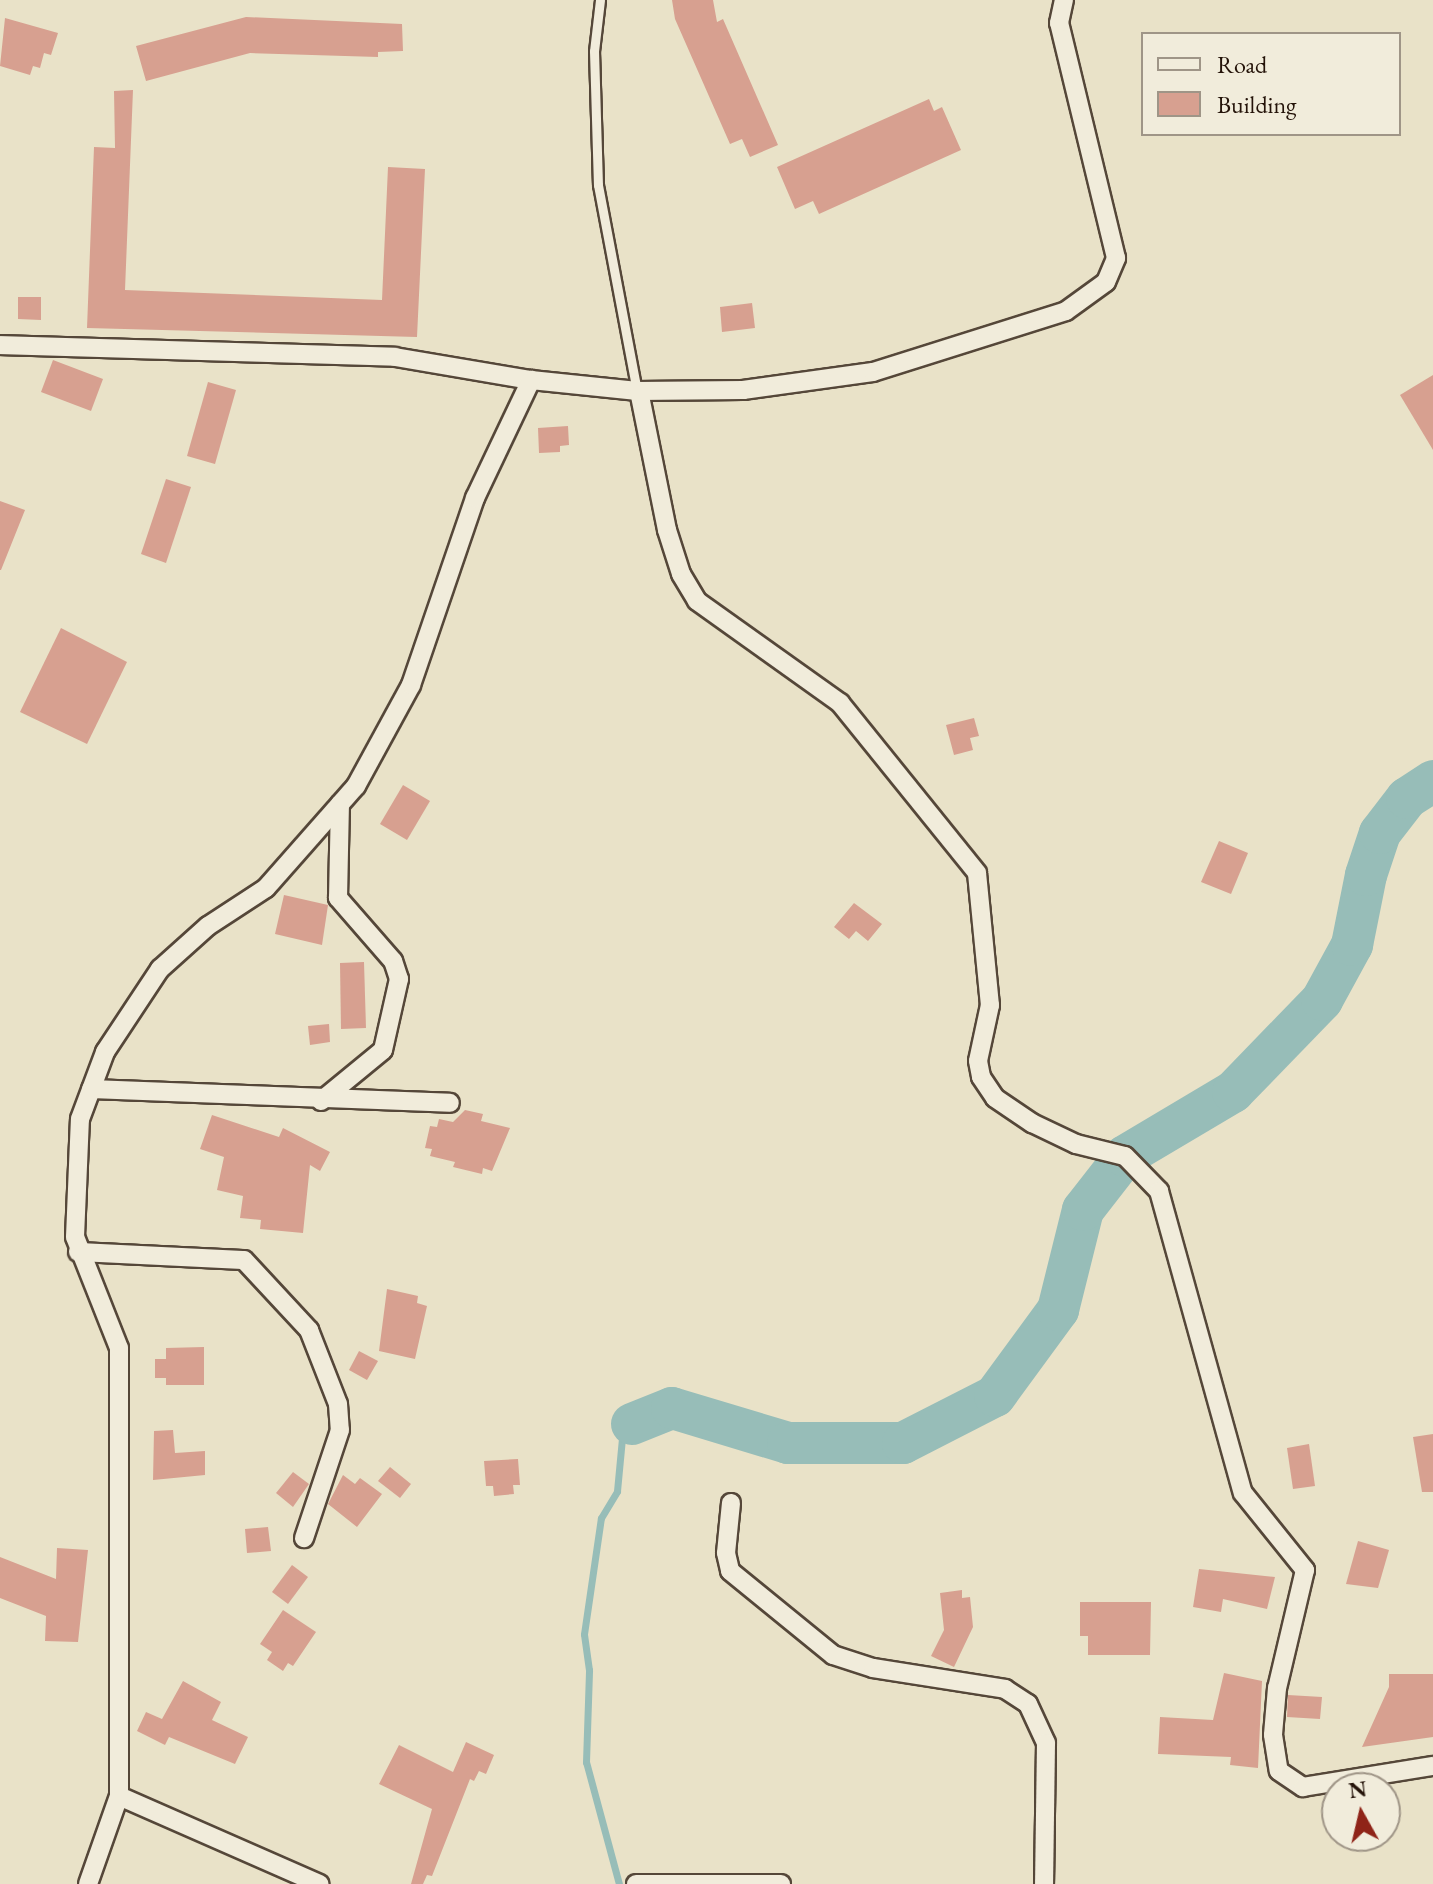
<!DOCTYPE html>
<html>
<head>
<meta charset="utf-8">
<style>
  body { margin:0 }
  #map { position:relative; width:1433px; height:1884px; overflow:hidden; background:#e9e2c8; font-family:"EB Garamond",serif }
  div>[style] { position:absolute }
  .stream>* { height:7px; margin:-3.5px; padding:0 3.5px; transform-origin:3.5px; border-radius:3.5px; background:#97bdb8 }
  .river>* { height:42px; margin:-21px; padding:0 21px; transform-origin:21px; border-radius:21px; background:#97bdb8 }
  .building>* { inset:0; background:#d7a090 }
  .roads { filter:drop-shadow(2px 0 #554739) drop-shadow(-2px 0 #554739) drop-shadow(0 2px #554739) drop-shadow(0 -2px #554739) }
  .service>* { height:9px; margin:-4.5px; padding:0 4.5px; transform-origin:4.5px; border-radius:4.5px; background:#f1ecdb }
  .minor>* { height:18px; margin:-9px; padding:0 9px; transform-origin:9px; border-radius:9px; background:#f1ecdb }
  span { translate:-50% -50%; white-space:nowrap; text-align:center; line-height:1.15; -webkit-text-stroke:8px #f1ecdb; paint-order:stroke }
  .legend { position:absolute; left:1141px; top:32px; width:260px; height:104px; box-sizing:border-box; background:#f1ecdb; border:2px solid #9f9587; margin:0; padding:10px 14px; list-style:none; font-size:24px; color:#241309 }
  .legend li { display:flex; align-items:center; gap:16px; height:40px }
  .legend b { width:40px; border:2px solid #9f9587 }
  .north { position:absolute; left:1321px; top:1772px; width:80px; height:80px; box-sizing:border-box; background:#f1ecdb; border:2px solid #9f9587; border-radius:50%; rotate:352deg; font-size:22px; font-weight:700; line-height:32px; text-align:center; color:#241309 }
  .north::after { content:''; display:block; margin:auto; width:28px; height:36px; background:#8f2418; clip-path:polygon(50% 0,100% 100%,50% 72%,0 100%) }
</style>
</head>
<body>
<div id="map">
  <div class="stream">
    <i style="left:619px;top:1884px;width:126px;rotate:-105.1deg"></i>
    <i style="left:586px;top:1762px;width:92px;rotate:-88.1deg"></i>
    <i style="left:589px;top:1670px;width:36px;rotate:-98deg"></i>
    <i style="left:584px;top:1634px;width:117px;rotate:-81.7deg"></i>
    <i style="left:601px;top:1518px;width:31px;rotate:-59deg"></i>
    <i style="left:617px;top:1491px;width:53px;rotate:-84.6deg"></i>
    <i style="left:622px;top:1438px;width:17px;rotate:-54deg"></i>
  </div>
  <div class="river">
    <i style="left:632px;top:1424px;width:43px;rotate:-21.8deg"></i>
    <i style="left:672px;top:1408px;width:121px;rotate:16.8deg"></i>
    <i style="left:788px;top:1443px;width:115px"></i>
    <i style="left:903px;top:1443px;width:103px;rotate:-27.1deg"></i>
    <i style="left:995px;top:1396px;width:107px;rotate:-53.8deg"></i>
    <i style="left:1058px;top:1310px;width:103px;rotate:-76deg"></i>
    <i style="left:1083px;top:1210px;width:68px;rotate:-52.1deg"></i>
    <i style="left:1125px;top:1156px;width:126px;rotate:-30.7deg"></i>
    <i style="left:1233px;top:1092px;width:128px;rotate:-45.9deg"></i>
    <i style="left:1322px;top:1000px;width:63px;rotate:-61.4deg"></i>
    <i style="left:1352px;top:945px;width:71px;rotate:-78.7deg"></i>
    <i style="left:1366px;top:875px;width:44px;rotate:-71.6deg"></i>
    <i style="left:1380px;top:833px;width:44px;rotate:-52.4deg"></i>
    <i style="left:1407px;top:798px;width:31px;rotate:-33deg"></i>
  </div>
  <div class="building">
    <i style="clip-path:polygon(672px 0,713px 0,717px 22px,723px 19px,778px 145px,750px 157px,742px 139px,730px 144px,675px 19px)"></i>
    <i style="clip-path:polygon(246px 17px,402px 24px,403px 51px,378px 52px,378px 57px,250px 53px,146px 81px,136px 46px)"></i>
    <i style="clip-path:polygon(5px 18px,58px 33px,51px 55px,44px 53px,40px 68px,33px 66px,30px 75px,0 66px)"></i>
    <i style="clip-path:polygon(133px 90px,125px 290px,382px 300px,388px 167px,425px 169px,417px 337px,87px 328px,94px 147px,115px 148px,114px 91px)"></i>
    <i style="clip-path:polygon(929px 99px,934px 111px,942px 107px,961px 150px,819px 214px,813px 201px,795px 209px,777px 167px)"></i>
    <i style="clip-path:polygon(18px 297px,41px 297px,41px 320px,18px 319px)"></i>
    <i style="clip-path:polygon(752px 303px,755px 328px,722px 332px,720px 307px)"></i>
    <i style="clip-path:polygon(53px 360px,103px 379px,91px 411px,41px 392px)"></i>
    <i style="clip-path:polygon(1433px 375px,1433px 450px,1400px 395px)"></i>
    <i style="clip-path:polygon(208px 382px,236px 390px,215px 464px,187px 456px)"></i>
    <i style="clip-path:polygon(568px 426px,569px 445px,560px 446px,560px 452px,539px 453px,538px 428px)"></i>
    <i style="clip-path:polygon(166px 479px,191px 487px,166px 563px,141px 554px)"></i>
    <i style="clip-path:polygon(0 501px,25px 510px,1px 570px,0 570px)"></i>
    <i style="clip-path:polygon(61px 628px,127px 662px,87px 744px,20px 712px)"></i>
    <i style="clip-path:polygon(974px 718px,979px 736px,970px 738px,973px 750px,954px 755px,946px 725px)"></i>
    <i style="clip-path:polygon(403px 785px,430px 801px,407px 840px,380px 824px)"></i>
    <i style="clip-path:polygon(1219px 841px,1248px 853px,1231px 894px,1201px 882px)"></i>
    <i style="clip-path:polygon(284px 895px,328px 905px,322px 945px,275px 934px)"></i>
    <i style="clip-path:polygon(854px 903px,882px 924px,868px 941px,856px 931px,849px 939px,834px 927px)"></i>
    <i style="clip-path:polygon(364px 962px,366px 1028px,341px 1029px,340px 963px)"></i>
    <i style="clip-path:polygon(329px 1024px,330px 1042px,310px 1045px,308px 1026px)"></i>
    <i style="clip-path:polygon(465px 1110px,483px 1114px,481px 1121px,510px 1128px,492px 1171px,483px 1168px,482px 1174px,453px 1167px,455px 1162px,430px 1156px,432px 1149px,425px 1148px,430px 1126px,437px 1127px,439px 1119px,453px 1122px)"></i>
    <i style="clip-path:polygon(212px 1115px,279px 1137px,283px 1128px,330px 1152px,320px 1171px,310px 1165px,303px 1233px,260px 1229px,261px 1220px,240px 1218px,243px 1196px,217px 1190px,224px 1157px,200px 1149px)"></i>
    <i style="clip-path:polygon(387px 1289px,418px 1296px,417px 1303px,427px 1306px,415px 1359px,379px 1351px)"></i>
    <i style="clip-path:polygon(204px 1347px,204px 1385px,166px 1385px,166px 1378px,155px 1378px,155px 1359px,166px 1359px,166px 1348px)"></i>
    <i style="clip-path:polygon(359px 1351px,378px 1361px,367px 1380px,349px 1370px)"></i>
    <i style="clip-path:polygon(173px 1430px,175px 1453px,205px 1451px,205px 1475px,153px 1480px,154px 1431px)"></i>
    <i style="clip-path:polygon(1433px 1434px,1433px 1492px,1422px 1492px,1413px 1437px)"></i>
    <i style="clip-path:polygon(1309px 1444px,1315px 1486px,1293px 1489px,1287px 1448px)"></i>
    <i style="clip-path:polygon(518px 1459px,520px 1485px,513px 1485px,514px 1494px,494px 1496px,493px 1486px,486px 1486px,484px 1461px)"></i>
    <i style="clip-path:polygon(390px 1467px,411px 1484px,400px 1498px,378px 1481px)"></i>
    <i style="clip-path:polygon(293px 1472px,309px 1484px,293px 1507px,276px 1493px)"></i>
    <i style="clip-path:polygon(343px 1475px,355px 1484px,360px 1478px,382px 1494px,357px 1527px,328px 1504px)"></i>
    <i style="clip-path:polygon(268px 1527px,271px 1551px,247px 1553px,245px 1529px)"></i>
    <i style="clip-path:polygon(1358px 1541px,1389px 1550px,1378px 1588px,1346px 1584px)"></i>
    <i style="clip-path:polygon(57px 1548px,88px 1550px,78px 1642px,45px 1641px,46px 1616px,0 1598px,0 1557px,56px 1579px)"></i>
    <i style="clip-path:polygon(292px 1565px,308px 1577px,288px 1604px,272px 1592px)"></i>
    <i style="clip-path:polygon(1199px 1569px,1275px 1577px,1267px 1609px,1223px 1599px,1221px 1612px,1193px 1607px)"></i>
    <i style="clip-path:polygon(962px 1590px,962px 1598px,970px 1597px,973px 1627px,954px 1667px,931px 1656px,944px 1630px,940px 1593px)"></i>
    <i style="clip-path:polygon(1080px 1602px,1151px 1602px,1150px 1655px,1088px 1655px,1088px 1636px,1080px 1636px)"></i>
    <i style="clip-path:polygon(283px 1610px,316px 1632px,293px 1666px,288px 1663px,283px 1671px,267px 1660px,272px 1652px,260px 1644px)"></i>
    <i style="clip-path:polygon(1224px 1673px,1262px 1681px,1258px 1768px,1230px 1765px,1231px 1757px,1158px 1754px,1160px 1717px,1213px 1720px)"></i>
    <i style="clip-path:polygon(1389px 1674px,1433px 1674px,1433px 1737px,1362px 1747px,1389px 1687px)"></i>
    <i style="clip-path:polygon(183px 1681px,221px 1702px,212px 1720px,248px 1737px,235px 1764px,169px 1737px,165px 1745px,137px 1731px,146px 1712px,162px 1719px)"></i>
    <i style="clip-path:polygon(1288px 1695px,1322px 1697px,1320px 1719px,1287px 1717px)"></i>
    <i style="clip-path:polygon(466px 1742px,494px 1755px,486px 1774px,479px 1771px,474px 1781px,470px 1779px,432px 1876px,427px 1875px,423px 1884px,411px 1884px,432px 1809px,379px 1784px,399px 1745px,453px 1772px)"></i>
  </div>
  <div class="roads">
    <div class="service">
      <i style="left:600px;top:0;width:51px;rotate:96.7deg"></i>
      <i style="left:594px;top:51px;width:134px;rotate:88.3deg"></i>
      <i style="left:598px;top:185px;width:210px;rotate:79.3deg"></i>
    </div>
    <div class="minor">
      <i style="left:0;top:345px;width:395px;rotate:1.7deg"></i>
      <i style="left:395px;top:357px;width:138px;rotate:9.6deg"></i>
      <i style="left:531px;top:380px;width:107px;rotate:5.9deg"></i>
      <i style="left:637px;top:391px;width:106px;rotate:-0.5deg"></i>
      <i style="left:743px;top:390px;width:131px;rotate:-7.9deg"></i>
      <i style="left:873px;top:372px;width:202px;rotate:-17.5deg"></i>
      <i style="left:1066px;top:311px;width:49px;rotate:-35.9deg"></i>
      <i style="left:1106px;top:282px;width:26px;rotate:-67deg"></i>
      <i style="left:1116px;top:258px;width:242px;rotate:-103.6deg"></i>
      <i style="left:1059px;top:23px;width:24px;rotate:-78deg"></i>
      <i style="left:639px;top:391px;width:142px;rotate:78.6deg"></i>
      <i style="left:667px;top:530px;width:46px;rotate:72.3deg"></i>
      <i style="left:681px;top:574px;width:31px;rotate:59deg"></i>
      <i style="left:697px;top:601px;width:176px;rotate:35.5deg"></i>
      <i style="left:840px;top:703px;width:218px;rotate:51.1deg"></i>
      <i style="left:977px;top:873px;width:133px;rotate:84.4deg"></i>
      <i style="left:990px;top:1005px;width:57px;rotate:102.1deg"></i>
      <i style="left:978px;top:1061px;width:16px;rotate:79deg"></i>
      <i style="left:981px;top:1077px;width:25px;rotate:56deg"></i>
      <i style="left:995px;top:1098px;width:45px;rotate:34deg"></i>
      <i style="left:1032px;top:1123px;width:49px;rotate:25.5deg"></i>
      <i style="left:1076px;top:1144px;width:50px;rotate:13.8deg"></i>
      <i style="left:1125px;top:1156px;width:49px;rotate:45.8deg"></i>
      <i style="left:1159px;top:1191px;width:313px;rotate:74.5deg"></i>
      <i style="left:1243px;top:1493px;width:99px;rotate:51.2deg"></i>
      <i style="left:1305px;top:1570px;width:121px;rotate:103.3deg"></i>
      <i style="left:1277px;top:1688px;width:47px;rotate:94.9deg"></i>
      <i style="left:1273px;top:1735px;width:36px;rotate:81deg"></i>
      <i style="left:1279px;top:1771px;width:29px;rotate:34deg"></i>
      <i style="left:1303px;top:1787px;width:132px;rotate:-9.2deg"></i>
      <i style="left:91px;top:1089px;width:359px;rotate:2.2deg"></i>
      <i style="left:321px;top:1101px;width:80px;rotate:-39.4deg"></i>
      <i style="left:383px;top:1050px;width:73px;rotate:-77.3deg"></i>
      <i style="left:399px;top:979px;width:19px;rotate:-108deg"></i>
      <i style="left:393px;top:961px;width:84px;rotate:-131.1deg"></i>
      <i style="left:338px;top:898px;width:94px;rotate:-88.8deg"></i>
      <i style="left:78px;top:1252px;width:166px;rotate:2.8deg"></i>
      <i style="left:244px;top:1260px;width:96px;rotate:47.1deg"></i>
      <i style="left:309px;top:1330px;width:79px;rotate:68.6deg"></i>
      <i style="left:338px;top:1404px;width:26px;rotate:86deg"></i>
      <i style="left:340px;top:1430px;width:114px;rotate:108.4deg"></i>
      <i style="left:731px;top:1503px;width:50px;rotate:95.7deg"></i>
      <i style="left:726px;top:1553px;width:18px;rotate:77deg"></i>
      <i style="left:730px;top:1571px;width:133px;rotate:39.2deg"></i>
      <i style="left:833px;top:1655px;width:42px;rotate:18deg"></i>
      <i style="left:873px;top:1668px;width:134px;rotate:9deg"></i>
      <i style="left:1005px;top:1689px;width:27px;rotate:33deg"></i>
      <i style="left:1028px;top:1704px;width:43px;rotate:65.2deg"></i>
      <i style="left:1046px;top:1743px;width:141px;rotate:90.8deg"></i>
      <i style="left:119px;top:1796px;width:219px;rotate:23.7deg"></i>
      <i style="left:88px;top:1884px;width:93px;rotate:-70.6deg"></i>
      <i style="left:119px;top:1796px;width:448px;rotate:-90deg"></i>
      <i style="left:119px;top:1348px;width:119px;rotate:-111.6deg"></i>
      <i style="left:75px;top:1237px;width:118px;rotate:-87.6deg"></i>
      <i style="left:80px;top:1119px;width:72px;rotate:-69.5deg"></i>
      <i style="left:105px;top:1052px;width:100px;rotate:-56.5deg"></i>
      <i style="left:160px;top:969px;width:64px;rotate:-41.9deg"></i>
      <i style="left:208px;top:926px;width:69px;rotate:-33.2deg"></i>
      <i style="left:266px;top:888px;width:136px;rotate:-48.6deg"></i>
      <i style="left:356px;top:786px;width:115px;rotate:-61.4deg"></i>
      <i style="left:411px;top:685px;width:198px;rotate:-71.1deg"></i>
      <i style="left:475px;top:498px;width:131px;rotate:-64.6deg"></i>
      <i style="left:636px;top:1884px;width:145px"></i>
    </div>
  </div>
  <ul class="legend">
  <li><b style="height:10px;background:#f1ecdb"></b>Road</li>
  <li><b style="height:22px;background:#d7a090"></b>Building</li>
  </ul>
  <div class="north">N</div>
</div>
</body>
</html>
